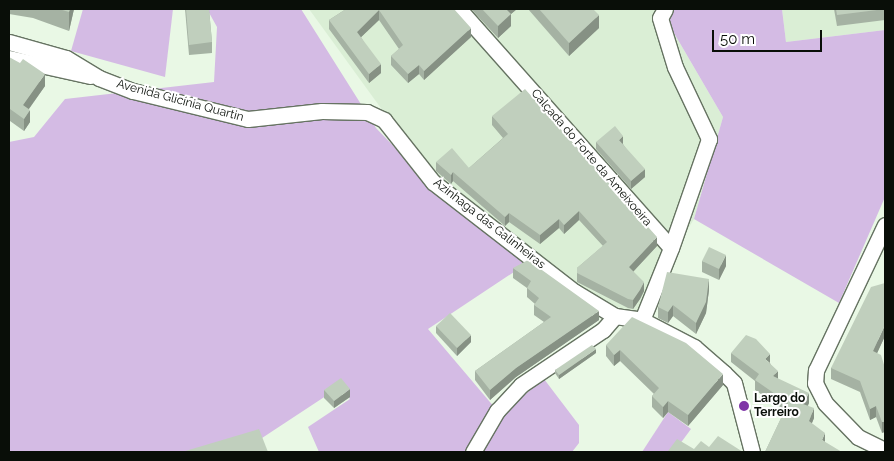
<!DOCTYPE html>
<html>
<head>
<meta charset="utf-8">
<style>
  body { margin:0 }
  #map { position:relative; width:894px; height:461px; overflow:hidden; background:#e9f8e5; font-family:Raleway,sans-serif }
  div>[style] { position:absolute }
  .built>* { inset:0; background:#daeed5 }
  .green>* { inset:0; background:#d4bbe4 }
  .roads { filter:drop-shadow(1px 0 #667362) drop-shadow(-1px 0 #667362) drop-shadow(0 1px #667362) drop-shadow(0 -1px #667362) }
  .street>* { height:15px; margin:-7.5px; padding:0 7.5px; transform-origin:7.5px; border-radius:7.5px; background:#fff }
  .wall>* { inset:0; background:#a5b2a3 }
  .shaded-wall>* { inset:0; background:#869184 }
  .building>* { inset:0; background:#c0cfbd }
  .dots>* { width:14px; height:14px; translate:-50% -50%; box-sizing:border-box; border:2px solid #fff; border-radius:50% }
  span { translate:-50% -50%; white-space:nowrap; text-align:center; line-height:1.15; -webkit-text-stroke:4px #fff; paint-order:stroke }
  .street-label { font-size:12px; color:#090e08 }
  .poi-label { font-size:12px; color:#090e08; font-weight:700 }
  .left { translate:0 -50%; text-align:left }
  .frame { position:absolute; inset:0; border:10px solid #090e08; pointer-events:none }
  .scale { position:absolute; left:712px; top:30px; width:110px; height:22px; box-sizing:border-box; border:2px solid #090e08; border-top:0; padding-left:6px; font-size:15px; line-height:18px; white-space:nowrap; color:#090e08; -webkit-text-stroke:4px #fff; paint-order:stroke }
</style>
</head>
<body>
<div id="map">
  <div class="built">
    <i style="clip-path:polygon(309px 9px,660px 9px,723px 117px,694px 219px,636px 314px,590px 296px,451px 190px,383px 111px)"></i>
    <i style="clip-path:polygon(782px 9px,885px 9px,885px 30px,786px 42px)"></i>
  </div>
  <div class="green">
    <i style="clip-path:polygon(83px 9px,173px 9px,165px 77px,71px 51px)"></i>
    <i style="clip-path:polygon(207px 9px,301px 9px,376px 128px,433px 187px,529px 262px,428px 329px,495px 408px,506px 410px,544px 379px,579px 425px,579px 443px,572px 452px,319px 452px,308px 427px,350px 399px,341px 386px,259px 440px,211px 452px,9px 452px,9px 142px,34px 137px,65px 99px,214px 82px,217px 27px)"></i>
    <i style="clip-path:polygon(660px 9px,782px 9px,786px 42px,885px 30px,885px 197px,839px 303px,694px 219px,723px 117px)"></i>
    <i style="clip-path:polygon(668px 412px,691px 429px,674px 452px,642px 452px)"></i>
  </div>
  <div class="roads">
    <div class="street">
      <i style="left:459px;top:9px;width:319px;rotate:48.4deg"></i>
      <i style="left:671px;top:248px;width:78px;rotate:111.9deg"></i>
      <i style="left:665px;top:9px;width:10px;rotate:119deg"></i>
      <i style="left:660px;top:18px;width:51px;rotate:73deg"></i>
      <i style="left:675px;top:67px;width:80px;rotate:64.7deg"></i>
      <i style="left:709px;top:139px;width:115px;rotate:109.2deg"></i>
      <i style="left:9px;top:42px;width:59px;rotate:15.7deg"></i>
      <i style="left:66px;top:58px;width:39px;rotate:31deg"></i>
      <i style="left:99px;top:78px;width:36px;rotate:21deg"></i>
      <i style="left:133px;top:91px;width:118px;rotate:13.7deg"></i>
      <i style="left:248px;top:119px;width:74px;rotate:-6.2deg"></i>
      <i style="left:322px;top:111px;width:45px;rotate:1.3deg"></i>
      <i style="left:367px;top:112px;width:19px;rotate:25deg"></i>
      <i style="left:384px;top:120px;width:79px;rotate:51.7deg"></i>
      <i style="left:433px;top:182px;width:180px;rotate:37.8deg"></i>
      <i style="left:575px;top:292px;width:47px;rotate:31deg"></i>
      <i style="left:615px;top:316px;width:27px;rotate:8deg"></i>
      <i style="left:642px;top:320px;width:59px;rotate:27.4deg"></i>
      <i style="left:694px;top:347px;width:40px;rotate:41deg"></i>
      <i style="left:724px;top:373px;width:14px;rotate:45deg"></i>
      <i style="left:734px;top:383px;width:71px;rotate:75.4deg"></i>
      <i style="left:9px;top:58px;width:83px;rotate:12.5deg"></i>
      <i style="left:885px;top:225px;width:161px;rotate:115.4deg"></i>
      <i style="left:816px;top:370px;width:13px;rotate:94deg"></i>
      <i style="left:815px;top:383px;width:22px;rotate:63deg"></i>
      <i style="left:825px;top:403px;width:47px;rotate:45.9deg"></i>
      <i style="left:858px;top:437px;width:30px;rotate:26deg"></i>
      <i style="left:473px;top:452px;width:48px;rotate:-59.7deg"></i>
      <i style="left:497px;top:411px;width:35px;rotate:-47deg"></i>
      <i style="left:521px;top:385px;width:99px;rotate:-33.9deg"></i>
      <i style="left:603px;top:330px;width:18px;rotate:-49deg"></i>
    </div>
  </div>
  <div class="wall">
    <i style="clip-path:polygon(9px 9px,74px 9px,69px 31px,33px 18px,9px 14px)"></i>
    <i style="clip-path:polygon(185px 9px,209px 9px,212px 42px,212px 53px,189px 55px)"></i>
    <i style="clip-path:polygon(346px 9px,454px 9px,471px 37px,424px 80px,419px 74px,408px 83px,391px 65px,391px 56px,399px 49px,379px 20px,361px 37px,381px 73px,369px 83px,329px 29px,329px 20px)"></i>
    <i style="clip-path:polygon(471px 9px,517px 9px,511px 14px,511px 26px,498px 38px)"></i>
    <i style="clip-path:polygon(528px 9px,593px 9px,599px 28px,569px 56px)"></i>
    <i style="clip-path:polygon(834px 9px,885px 9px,885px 20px,837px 26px)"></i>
    <i style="clip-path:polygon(9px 57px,45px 86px,29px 109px,30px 122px,24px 131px,10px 121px,9px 123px)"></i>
    <i style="clip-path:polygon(492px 116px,657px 246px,633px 272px,644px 291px,640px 299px,633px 309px,628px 308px,577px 282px,577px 268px,603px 246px,579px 220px,564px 234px,559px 228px,540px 244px,509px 222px,505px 226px,453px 181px,451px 184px,436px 171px,436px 162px,469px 168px,503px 138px,492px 125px)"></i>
    <i style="clip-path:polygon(596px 142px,623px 143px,623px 144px,645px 177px,631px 189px,596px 149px)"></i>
    <i style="clip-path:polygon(702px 261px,726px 266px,719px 280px,702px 272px)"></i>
    <i style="clip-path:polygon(513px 268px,599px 320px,516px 377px,490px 400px,475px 380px,475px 371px,544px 322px,534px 315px,534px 305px,535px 304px,527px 297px,527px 288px,513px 278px)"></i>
    <i style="clip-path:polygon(709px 290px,706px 313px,696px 334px,673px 316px,668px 323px,658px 318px,658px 307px)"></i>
    <i style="clip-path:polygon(436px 326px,471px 342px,457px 356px,436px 333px)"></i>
    <i style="clip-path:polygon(885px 336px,877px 353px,885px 368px,882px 433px,876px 417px,870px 420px,860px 392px,831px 379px,831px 368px)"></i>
    <i style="clip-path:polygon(606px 345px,723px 385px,688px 426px,668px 412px,663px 418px,652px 407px,652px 396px,654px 394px,620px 361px,614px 366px,606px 356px)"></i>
    <i style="clip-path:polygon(596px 353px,559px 379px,555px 373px,555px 370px)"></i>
    <i style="clip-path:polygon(731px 353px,770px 363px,778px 379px,809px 403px,808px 406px,814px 418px,812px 423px,765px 452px,785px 410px,755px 390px,755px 381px,731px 362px)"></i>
    <i style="clip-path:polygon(324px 390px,350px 397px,334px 408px,324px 398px)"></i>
  </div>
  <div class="shaded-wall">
    <i style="clip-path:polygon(70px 9px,74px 9px,69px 31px,69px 12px)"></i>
    <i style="clip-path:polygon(505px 9px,517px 9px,511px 14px,511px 26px,498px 38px,498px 26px)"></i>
    <i style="clip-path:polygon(379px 10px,379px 20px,357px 41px,357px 32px)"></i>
    <i style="clip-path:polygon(599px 15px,599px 28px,569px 56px,569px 43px)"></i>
    <i style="clip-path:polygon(471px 28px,471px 37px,424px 80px,424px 71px)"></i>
    <i style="clip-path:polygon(381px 64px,381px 73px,369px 83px,369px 74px)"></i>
    <i style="clip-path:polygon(419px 65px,419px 74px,408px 83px,408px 74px)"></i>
    <i style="clip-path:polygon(45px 74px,45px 86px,23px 117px,23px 105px)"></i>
    <i style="clip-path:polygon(10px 109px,10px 121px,9px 123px,9px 111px)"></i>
    <i style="clip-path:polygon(30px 110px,30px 122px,24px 131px,24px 119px)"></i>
    <i style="clip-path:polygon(623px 136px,623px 143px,619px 147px,619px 140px)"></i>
    <i style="clip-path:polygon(645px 169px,645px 177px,631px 189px,631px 181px)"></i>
    <i style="clip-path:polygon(453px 172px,453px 181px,451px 184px,451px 175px)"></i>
    <i style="clip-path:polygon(579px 211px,579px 220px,564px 234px,564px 225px)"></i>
    <i style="clip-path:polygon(509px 213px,509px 222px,505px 226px,505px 217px)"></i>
    <i style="clip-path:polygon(559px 219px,559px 228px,540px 244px,540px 235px)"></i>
    <i style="clip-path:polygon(657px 237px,657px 246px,629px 276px,629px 267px)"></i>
    <i style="clip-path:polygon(726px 255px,726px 266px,719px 280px,719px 269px)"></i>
    <i style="clip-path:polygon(709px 279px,709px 290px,706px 313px,696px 334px,696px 323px)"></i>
    <i style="clip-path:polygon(644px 282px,644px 291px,640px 299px,633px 309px,633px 300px)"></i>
    <i style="clip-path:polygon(673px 305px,673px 316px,668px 323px,668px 312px)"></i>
    <i style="clip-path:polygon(599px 311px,599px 320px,516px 377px,490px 400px,490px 390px,516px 368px)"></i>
    <i style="clip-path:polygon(885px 325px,885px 336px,873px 362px,873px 351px)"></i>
    <i style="clip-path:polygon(471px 335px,471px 342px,457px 356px,457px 348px)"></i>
    <i style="clip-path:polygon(596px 349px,596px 353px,559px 379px,559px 375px)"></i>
    <i style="clip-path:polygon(620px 350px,620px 361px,614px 366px,614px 355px)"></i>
    <i style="clip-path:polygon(770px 354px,770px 363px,765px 359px)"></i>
    <i style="clip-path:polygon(778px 371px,778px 380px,773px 376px)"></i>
    <i style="clip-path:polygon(723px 374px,723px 385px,688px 426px,688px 415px)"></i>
    <i style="clip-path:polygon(350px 389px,350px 397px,334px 408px,334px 401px)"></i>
    <i style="clip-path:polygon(809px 393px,809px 403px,803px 413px,803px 404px)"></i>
    <i style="clip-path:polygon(668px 401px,668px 412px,663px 418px,663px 407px)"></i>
    <i style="clip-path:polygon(876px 406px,876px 417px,870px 420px,870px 409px)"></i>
    <i style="clip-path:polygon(814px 408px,814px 418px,809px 430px,809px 421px)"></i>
    <i style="clip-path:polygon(885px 421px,885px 432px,882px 433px,882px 422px)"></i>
    <i style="clip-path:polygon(825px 433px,825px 442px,822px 440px)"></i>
  </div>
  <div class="building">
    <i style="clip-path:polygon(59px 9px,70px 9px,69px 12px)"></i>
    <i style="clip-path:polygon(186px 9px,209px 9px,212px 42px,189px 45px)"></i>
    <i style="clip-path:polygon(346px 9px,454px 9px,471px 28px,424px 71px,419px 65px,408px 74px,391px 56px,403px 45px,379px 10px,357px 32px,381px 64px,369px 74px,329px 20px)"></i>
    <i style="clip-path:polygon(482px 9px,506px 9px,511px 14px,498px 26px)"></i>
    <i style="clip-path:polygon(539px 9px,593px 9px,599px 15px,569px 43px)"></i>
    <i style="clip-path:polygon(836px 9px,885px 9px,837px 15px)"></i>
    <i style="clip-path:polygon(9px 57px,20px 63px,23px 59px,45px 74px,23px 105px,30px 110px,24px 119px,10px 109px,9px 111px)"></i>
    <i style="clip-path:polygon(525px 89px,657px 237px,629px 267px,644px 282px,640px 290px,633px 300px,628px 299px,577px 273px,577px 268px,607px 242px,579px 211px,564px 225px,559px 219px,540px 235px,509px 213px,505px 217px,453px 172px,451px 175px,436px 162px,452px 148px,469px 168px,508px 134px,492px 116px)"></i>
    <i style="clip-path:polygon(615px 126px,623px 136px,619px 140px,645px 169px,631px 181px,596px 142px)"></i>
    <i style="clip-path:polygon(709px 247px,726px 255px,719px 269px,702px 261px)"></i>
    <i style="clip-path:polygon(528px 260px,599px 311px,516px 368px,490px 390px,475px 371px,551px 317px,534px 305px,539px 298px,527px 288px,531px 281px,513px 268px)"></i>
    <i style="clip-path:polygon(667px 272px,709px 279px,706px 302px,696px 323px,673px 305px,668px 312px,658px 307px)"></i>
    <i style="clip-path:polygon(885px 283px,885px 325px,873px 351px,881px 355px,885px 368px,885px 421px,882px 422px,876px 406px,870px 409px,860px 381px,831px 368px,871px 287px)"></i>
    <i style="clip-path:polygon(450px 313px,471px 335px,457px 348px,436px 326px)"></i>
    <i style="clip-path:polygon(632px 317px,686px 343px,723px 374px,688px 415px,668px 401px,663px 407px,652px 396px,659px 388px,620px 350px,614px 355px,606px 345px)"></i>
    <i style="clip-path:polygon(746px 335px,756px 339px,770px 354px,765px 359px,778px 371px,773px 376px,809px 393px,803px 404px,814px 408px,809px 421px,825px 433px,822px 440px,842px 452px,765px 452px,788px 403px,755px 380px,759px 374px,731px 353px)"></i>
    <i style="clip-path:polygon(592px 345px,596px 349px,559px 375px,555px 370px)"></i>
    <i style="clip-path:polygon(341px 378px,350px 389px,334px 401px,324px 390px)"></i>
    <i style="clip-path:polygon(259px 429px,268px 452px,182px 452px)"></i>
    <i style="clip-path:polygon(718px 436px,743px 452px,669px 452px,668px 451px,677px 439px,694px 449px,701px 441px,709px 447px)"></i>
  </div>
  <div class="dots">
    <i style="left:744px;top:406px;background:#7f35a7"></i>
  </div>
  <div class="street-label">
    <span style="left:180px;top:101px;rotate:15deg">Avenida Glicínia Quartin</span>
    <span style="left:591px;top:158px;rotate:49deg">Calçada do Forte da Ameixoeira</span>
    <span style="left:489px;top:224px;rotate:38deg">Azinhaga das Galinheiras</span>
  </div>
  <div class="poi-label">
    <span class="left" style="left:754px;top:406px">Largo do<br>Terreiro</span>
  </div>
  <div class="frame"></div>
  <div class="scale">50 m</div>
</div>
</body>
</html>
